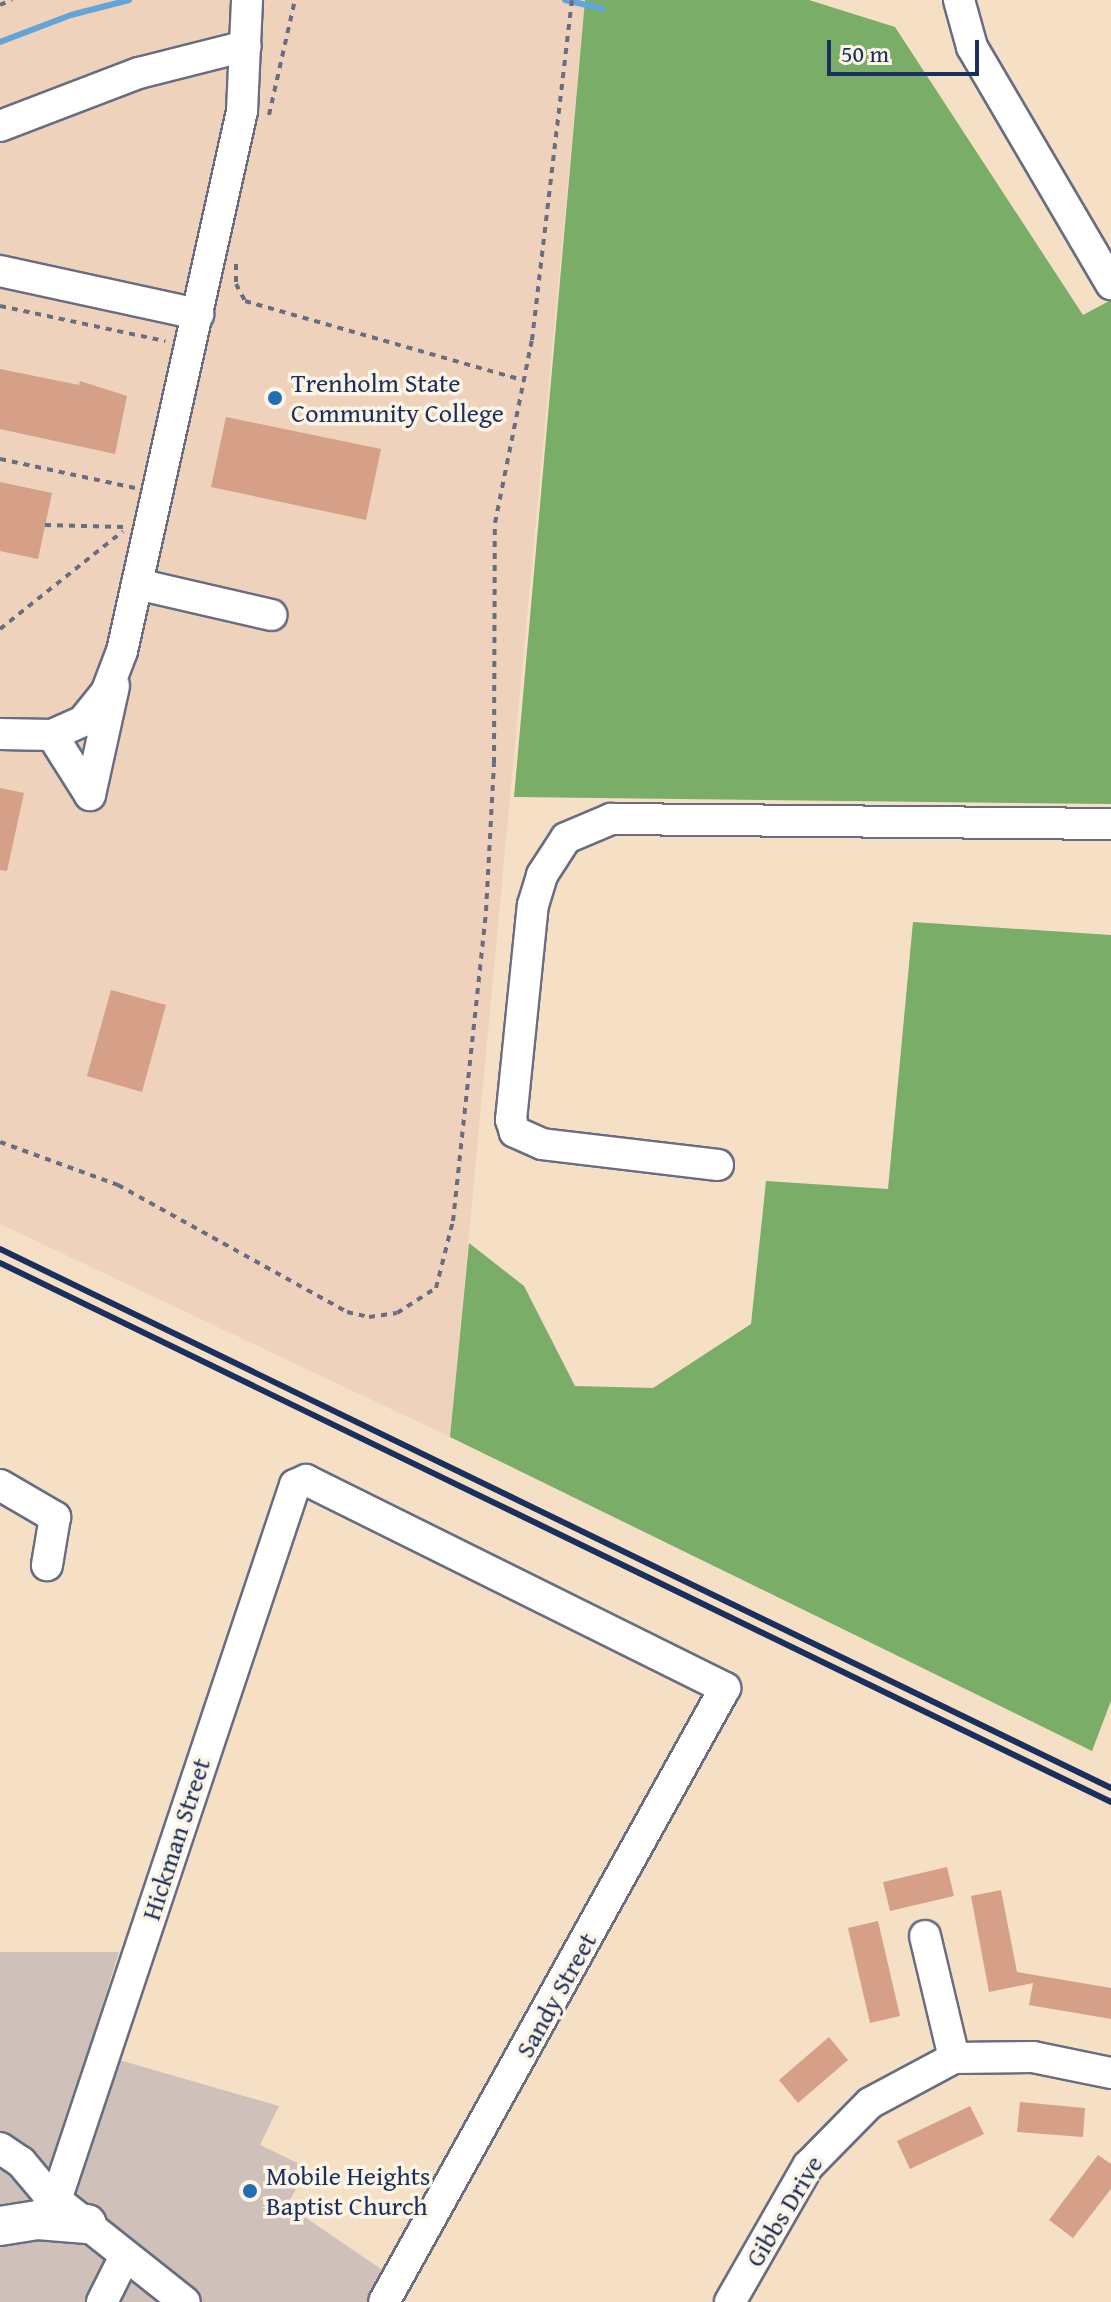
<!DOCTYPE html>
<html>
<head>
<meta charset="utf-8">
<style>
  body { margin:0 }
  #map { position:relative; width:1111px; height:2302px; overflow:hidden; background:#f6e0c5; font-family:"Gentium Book Plus",serif }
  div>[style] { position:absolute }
  .built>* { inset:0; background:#eed2bc }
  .industrial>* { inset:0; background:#cfc1ba }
  .forest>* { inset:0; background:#7aad68 }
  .stream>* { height:6px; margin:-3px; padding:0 3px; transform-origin:3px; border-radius:3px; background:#64a4d7 }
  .building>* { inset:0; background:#d69f88 }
  .path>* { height:4px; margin-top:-2px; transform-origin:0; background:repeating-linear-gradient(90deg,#686d82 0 6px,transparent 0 12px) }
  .roads { filter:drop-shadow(2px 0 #686d82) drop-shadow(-2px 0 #686d82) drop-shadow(0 2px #686d82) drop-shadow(0 -2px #686d82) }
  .minor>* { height:30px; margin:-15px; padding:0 15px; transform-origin:15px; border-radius:15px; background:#fff }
  .major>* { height:38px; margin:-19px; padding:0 19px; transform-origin:19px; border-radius:19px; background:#fff }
  .rail>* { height:6px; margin:-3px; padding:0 3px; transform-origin:3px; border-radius:3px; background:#1b2f5e }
  .dots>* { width:22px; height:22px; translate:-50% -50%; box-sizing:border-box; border:4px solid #fcf5e5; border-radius:50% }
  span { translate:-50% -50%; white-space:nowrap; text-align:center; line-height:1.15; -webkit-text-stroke:7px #fcf5e5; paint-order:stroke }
  .poi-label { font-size:26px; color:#1b2f5e }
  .left { translate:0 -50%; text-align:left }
  .street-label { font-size:26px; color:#1b2f5e }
  .scale { position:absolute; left:827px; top:40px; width:152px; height:36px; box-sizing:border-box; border:4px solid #1b2f5e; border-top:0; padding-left:10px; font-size:24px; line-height:28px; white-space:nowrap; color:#1b2f5e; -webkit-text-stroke:6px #fcf5e5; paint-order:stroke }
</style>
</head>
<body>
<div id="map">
  <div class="built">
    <i style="clip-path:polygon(0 0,585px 0,450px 1437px,0 1224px)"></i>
  </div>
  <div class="industrial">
    <i style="clip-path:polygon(0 1952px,119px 1952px,88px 2051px,279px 2106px,260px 2145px,308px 2168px,287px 2205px,384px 2271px,366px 2302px,0 2302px)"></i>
  </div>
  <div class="forest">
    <i style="clip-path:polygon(585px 0,809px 0,895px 27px,1083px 315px,1111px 300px,1111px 804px,514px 797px)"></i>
    <i style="clip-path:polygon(913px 922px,1111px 935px,1111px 1701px,1092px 1751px,450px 1437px,469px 1243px,524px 1286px,575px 1386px,653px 1388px,751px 1324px,766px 1181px,888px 1189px)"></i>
  </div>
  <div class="stream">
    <i style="left:565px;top:0;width:39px;rotate:13deg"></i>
    <i style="left:0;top:42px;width:76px;rotate:-20.8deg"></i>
    <i style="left:71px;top:15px;width:60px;rotate:-14.5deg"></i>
  </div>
  <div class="building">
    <i style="clip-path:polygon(0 369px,79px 385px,80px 381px,127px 396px,115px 454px,0 429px)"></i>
    <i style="clip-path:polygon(226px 417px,381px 449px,366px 520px,211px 487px)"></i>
    <i style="clip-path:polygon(0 482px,52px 493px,38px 559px,0 551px)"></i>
    <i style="clip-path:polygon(0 788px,24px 793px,7px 871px,0 870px)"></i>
    <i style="clip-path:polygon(111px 990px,166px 1005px,142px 1092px,87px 1076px)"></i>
    <i style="clip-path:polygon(947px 1867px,954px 1896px,890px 1911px,883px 1882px)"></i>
    <i style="clip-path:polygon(1001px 1890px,1017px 1972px,1111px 1988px,1111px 2019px,1029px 2005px,1033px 1983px,989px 1992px,971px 1896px)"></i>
    <i style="clip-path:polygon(878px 1921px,900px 2016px,870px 2023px,848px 1928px)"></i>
    <i style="clip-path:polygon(829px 2037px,848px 2060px,798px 2103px,779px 2080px)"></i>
    <i style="clip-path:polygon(1020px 2102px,1085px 2108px,1083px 2137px,1017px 2132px)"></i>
    <i style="clip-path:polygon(970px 2106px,984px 2134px,910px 2169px,897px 2141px)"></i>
    <i style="clip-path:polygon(1098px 2155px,1111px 2164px,1111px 2189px,1073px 2238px,1049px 2220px)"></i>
  </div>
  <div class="path">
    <i style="left:0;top:5px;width:13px;rotate:-23deg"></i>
    <i style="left:269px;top:115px;width:118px;rotate:-77.3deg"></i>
    <i style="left:236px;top:264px;width:20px;rotate:90deg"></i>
    <i style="left:236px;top:284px;width:19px;rotate:62deg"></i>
    <i style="left:245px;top:301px;width:291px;rotate:15.9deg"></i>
    <i style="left:0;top:306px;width:169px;rotate:12deg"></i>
    <i style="left:0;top:459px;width:138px;rotate:12.1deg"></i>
    <i style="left:45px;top:525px;width:79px;rotate:1.5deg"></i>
    <i style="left:0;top:629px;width:157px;rotate:-38.5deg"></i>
    <i style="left:0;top:1142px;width:126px;rotate:20deg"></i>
    <i style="left:118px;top:1185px;width:262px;rotate:29deg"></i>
    <i style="left:347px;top:1312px;width:23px;rotate:13deg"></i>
    <i style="left:369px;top:1317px;width:28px;rotate:-8deg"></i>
    <i style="left:397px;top:1313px;width:46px;rotate:-32.7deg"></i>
    <i style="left:436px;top:1288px;width:69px;rotate:-75.8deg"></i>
    <i style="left:453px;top:1221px;width:312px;rotate:-83.9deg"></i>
    <i style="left:486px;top:911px;width:148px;rotate:-86.9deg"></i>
    <i style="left:494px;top:763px;width:240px;rotate:-89.8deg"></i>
    <i style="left:495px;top:523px;width:187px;rotate:-78.6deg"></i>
    <i style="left:532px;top:340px;width:342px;rotate:-83.3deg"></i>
  </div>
  <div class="roads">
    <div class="minor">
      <i style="left:959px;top:0;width:49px;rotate:74.5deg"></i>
      <i style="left:972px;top:47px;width:275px;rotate:59.6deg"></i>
      <i style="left:0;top:126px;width:149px;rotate:-20.9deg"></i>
      <i style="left:139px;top:73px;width:110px;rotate:-14.2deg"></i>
      <i style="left:0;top:271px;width:203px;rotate:12.3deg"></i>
      <i style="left:137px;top:584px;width:138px;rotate:13deg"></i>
      <i style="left:0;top:734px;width:52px;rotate:1.1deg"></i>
      <i style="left:52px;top:735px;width:34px;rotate:-24deg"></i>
      <i style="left:83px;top:721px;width:36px;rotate:-51deg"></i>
      <i style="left:106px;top:693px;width:45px;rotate:-69.1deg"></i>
      <i style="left:122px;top:651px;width:553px;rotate:-77.47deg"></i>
      <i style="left:242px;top:111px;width:111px;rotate:-87.4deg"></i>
      <i style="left:52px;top:735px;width:71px;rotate:57.7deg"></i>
      <i style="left:90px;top:795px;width:112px;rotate:-77.6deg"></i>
      <i style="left:718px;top:1165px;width:177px;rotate:-173.2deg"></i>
      <i style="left:542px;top:1144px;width:30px;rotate:-156deg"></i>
      <i style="left:515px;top:1132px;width:13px;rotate:-108deg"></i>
      <i style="left:511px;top:1120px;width:216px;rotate:-84.2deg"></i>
      <i style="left:533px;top:905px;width:31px;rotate:-73deg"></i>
      <i style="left:542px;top:875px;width:44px;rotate:-57deg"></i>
      <i style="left:566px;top:838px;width:49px;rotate:-22.9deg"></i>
      <i style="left:611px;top:819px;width:500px;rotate:0.57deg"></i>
      <i style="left:0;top:1485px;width:64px;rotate:30.2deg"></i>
      <i style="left:55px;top:1517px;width:49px;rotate:99.5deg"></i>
      <i style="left:925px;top:1936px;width:125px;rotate:76.6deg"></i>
      <i style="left:0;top:2148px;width:25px;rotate:34deg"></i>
      <i style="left:21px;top:2162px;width:39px;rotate:50deg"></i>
      <i style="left:46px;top:2192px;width:177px;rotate:38.4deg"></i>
      <i style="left:56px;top:2200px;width:754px;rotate:-71.52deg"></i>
      <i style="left:295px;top:1485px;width:12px;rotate:-24deg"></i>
      <i style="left:306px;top:1480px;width:468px;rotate:26.4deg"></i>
      <i style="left:725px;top:1688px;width:702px;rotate:119.05deg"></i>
      <i style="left:102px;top:2302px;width:51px;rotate:-63.4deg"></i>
      <i style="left:730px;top:2302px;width:157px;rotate:-60.2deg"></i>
      <i style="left:808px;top:2166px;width:88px;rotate:-45.5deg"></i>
      <i style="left:870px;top:2103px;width:95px;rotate:-28.2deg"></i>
      <i style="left:954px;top:2058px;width:79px;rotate:-0.7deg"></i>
      <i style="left:1033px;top:2057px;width:80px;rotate:11.6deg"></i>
    </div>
    <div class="major">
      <i style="left:0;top:2226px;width:38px;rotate:-9deg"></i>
      <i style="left:38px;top:2220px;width:49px;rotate:4.7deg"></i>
    </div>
  </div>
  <div class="rail">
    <i style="left:0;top:1249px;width:1235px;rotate:25.88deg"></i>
    <i style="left:0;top:1263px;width:1235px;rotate:25.88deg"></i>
  </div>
  <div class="dots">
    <i style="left:275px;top:398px;background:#1f6fb2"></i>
    <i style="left:250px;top:2191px;background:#1f6fb2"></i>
  </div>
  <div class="poi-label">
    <span class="left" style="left:291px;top:398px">Trenholm State<br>Community College</span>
    <span class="left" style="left:266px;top:2191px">Mobile Heights<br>Baptist Church</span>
  </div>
  <div class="street-label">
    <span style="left:176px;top:1839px;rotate:-72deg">Hickman Street</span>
    <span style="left:556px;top:1995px;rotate:-61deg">Sandy Street</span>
    <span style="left:784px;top:2211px;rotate:-59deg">Gibbs Drive</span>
  </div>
  <div class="scale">50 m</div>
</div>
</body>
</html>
